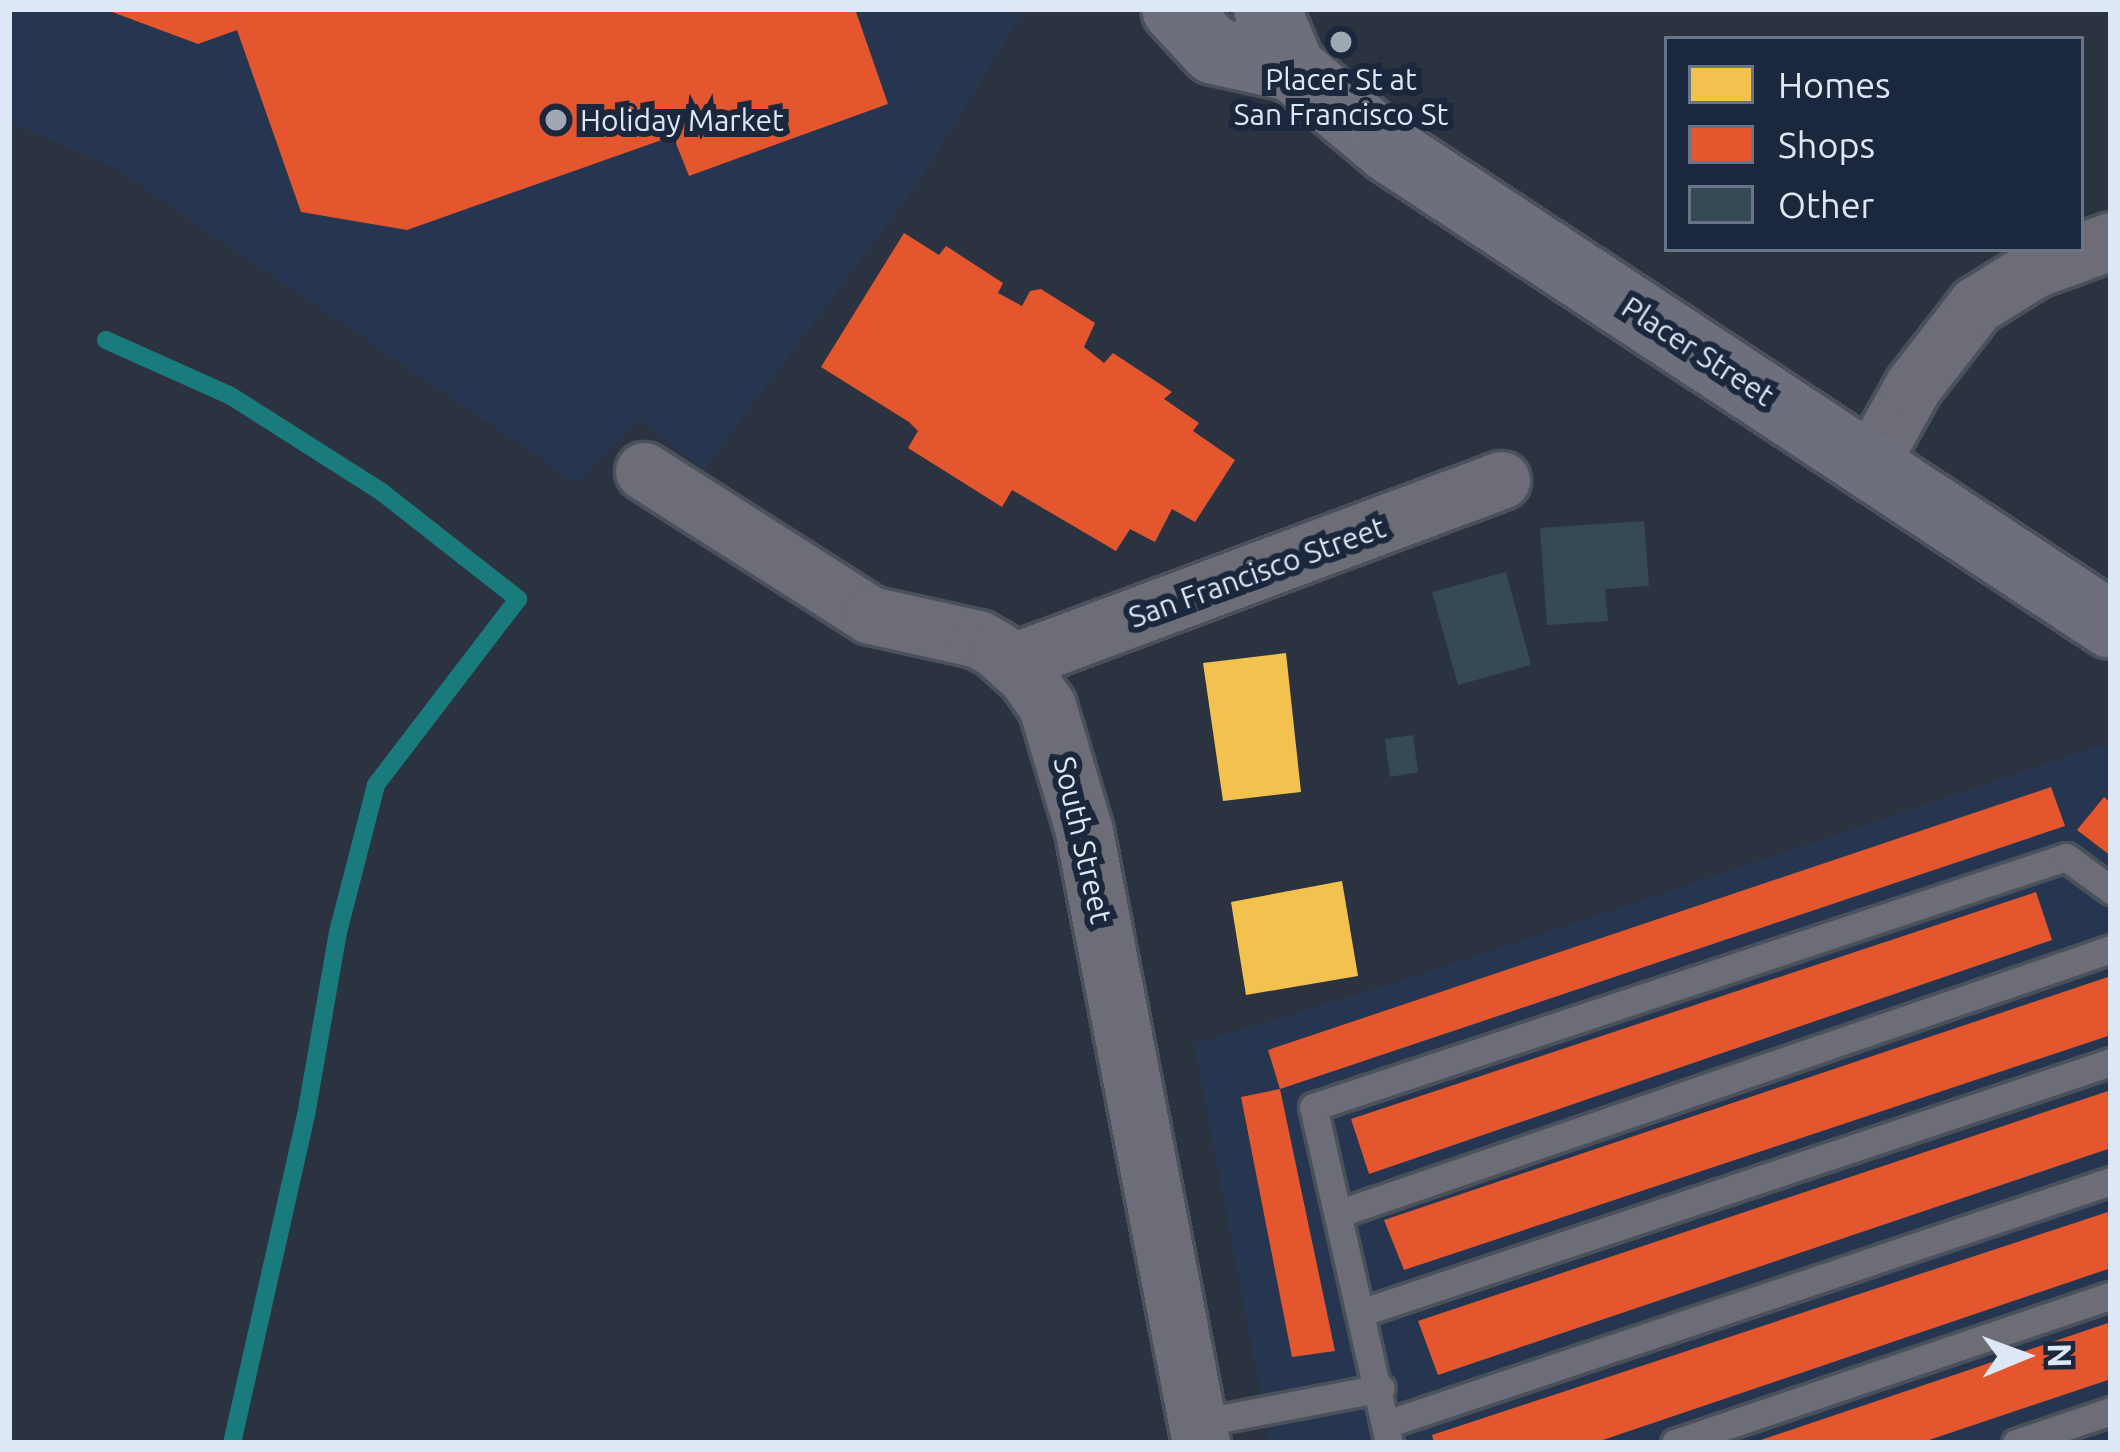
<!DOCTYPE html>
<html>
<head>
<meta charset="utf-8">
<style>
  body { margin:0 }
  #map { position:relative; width:2120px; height:1452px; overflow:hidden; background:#2c3340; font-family:Ubuntu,sans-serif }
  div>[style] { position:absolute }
  .built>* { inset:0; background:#263650 }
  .homes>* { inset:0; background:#f2c14e }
  .shops>* { inset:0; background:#e4572e }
  .stream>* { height:18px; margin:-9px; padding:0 9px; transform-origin:9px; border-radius:9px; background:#1a7b7d }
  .building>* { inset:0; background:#364a55 }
  .roads { filter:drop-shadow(3px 0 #4a515b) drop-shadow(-3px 0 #4a515b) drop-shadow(0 3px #4a515b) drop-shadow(0 -3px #4a515b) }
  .service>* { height:27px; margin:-13.5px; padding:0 13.5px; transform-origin:13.5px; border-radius:13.5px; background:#6d6d78 }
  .minor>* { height:57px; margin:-28.5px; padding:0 28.5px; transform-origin:28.5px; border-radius:28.5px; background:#6d6d78 }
  .secondary>* { height:66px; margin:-33px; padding:0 33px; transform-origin:33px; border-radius:33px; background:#6e6f7d }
  .dots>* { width:33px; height:33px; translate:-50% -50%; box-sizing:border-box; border:6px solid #1a273d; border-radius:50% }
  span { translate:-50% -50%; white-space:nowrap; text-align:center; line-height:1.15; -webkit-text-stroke:12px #1a273d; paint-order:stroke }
  .poi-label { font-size:30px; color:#dee7f6 }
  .left { translate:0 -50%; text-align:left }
  .street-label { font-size:30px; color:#dee7f6 }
  .frame { position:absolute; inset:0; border:12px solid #dee7f6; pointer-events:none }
  .legend { position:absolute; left:1664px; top:36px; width:420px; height:216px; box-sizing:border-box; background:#1a273d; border:3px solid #687487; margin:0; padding:15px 21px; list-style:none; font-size:36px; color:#dee7f6 }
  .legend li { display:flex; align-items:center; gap:24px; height:60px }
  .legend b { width:60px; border:3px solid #687487 }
  .north { position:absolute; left:1964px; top:1296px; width:120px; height:120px; -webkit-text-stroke:9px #1a273d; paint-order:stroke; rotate:89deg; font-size:33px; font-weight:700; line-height:48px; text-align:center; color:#dee7f6 }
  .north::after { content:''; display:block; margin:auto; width:42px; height:54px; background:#dee7f6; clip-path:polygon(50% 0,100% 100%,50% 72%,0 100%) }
</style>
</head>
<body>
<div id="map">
  <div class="built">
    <i style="clip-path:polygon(9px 9px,1025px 9px,923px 176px,704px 470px,639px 418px,578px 484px,113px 167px,9px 122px)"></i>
    <i style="clip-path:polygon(2099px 746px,2111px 747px,2111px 1443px,1270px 1443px,1194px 1044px,1423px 974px)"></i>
  </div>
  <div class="homes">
    <i style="clip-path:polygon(1286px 653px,1301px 792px,1223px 801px,1203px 663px)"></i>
    <i style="clip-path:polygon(1342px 881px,1358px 976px,1246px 995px,1231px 902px)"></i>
  </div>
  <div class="shops">
    <i style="clip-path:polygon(104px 9px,855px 9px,888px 104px,689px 176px,673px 136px,407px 230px,301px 212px,237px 30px,198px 44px)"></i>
    <i style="clip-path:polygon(904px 233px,939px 255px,946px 246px,1003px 283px,998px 293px,1022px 306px,1030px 291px,1041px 289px,1095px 323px,1084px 347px,1104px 363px,1113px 353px,1172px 392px,1164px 399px,1199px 423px,1193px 431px,1235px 460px,1195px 522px,1172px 509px,1155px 542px,1130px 529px,1116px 551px,1012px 490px,1002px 507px,908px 448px,918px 431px,909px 422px,821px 367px)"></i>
    <i style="clip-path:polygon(2051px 787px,2065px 826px,1280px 1089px,1268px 1050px)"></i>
    <i style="clip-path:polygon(2104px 797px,2111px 803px,2111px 856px,2077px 830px)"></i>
    <i style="clip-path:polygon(2036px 892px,2052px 940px,1369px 1174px,1351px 1119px)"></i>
    <i style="clip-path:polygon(2111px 976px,2111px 1035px,1404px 1270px,1384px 1220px)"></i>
    <i style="clip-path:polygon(1280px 1089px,1335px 1351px,1292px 1357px,1241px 1097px)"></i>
    <i style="clip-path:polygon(2111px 1090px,2111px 1148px,1438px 1375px,1418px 1321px)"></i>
    <i style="clip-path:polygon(2111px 1211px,2111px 1268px,1594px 1443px,1434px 1443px,1432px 1435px)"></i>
    <i style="clip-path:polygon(2111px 1322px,2111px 1379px,1920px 1443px,1752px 1443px)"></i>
  </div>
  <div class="stream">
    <i style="left:106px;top:340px;width:137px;rotate:24.1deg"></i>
    <i style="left:231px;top:396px;width:180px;rotate:32.5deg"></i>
    <i style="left:383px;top:493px;width:172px;rotate:38.1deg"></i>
    <i style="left:518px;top:599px;width:234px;rotate:127.4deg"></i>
    <i style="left:376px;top:785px;width:152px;rotate:104.5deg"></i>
    <i style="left:338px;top:932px;width:186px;rotate:99.9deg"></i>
    <i style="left:306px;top:1115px;width:336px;rotate:102.7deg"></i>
  </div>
  <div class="building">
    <i style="clip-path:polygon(1644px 521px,1649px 586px,1605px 589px,1608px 621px,1547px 625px,1540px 528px)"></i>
    <i style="clip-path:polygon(1506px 572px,1531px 665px,1458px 685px,1432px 592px)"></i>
    <i style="clip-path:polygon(1413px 735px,1418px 772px,1390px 777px,1385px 739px)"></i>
  </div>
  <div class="roads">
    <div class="service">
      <i style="left:1340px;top:1213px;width:815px;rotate:-18.9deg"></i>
      <i style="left:1363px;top:1312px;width:789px;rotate:-18.48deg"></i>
      <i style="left:1198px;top:1423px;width:186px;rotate:-10.8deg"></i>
      <i style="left:1386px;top:1424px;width:765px;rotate:-18.53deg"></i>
      <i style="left:1389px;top:1443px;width:344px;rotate:-102.7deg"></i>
      <i style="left:1313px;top:1107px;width:793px;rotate:-18.37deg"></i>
      <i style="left:2066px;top:857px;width:56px;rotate:36.3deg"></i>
      <i style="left:1675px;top:1443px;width:460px;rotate:-18.7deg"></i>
      <i style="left:2016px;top:1443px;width:100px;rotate:-18.6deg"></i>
    </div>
    <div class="minor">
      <i style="left:1870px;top:463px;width:88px;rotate:-60.8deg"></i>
      <i style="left:1913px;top:386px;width:103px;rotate:-52.1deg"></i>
      <i style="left:1976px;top:305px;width:68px;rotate:-31.8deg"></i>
      <i style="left:2034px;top:269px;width:82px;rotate:-20deg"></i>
      <i style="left:644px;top:471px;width:268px;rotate:32.5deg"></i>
      <i style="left:870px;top:615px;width:111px;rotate:12.5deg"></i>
      <i style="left:978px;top:639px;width:21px;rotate:29deg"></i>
      <i style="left:996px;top:649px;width:40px;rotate:42deg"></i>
      <i style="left:1026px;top:676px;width:37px;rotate:55deg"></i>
      <i style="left:1047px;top:706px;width:130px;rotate:73.5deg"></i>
      <i style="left:1084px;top:831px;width:623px;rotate:79.18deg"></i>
      <i style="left:1013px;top:662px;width:521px;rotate:-20.45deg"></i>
    </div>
    <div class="secondary">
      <i style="left:1175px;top:9px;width:57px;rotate:47.1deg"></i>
      <i style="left:1214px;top:51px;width:80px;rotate:12.3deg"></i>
      <i style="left:1267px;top:9px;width:64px;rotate:67deg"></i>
      <i style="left:1292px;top:68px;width:128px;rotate:39.9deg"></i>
      <i style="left:1390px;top:150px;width:863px;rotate:33.38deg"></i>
    </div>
  </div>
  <div class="dots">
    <i style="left:1341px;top:42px;background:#a0a8b6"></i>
    <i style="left:556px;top:120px;background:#a0a8b6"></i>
  </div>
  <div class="poi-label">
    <span style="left:1341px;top:96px">Placer St at<br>San Francisco St</span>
    <span class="left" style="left:580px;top:120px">Holiday Market</span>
  </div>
  <div class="street-label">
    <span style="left:1698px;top:351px;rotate:33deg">Placer Street</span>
    <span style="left:1257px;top:572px;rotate:-20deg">San Francisco Street</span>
    <span style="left:1083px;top:840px;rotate:77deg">South Street</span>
  </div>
  <div class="frame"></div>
  <ul class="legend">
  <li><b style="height:33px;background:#f2c14e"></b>Homes</li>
  <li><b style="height:33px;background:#e4572e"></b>Shops</li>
  <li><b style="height:33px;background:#364a55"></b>Other</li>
  </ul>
  <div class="north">N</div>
</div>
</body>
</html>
